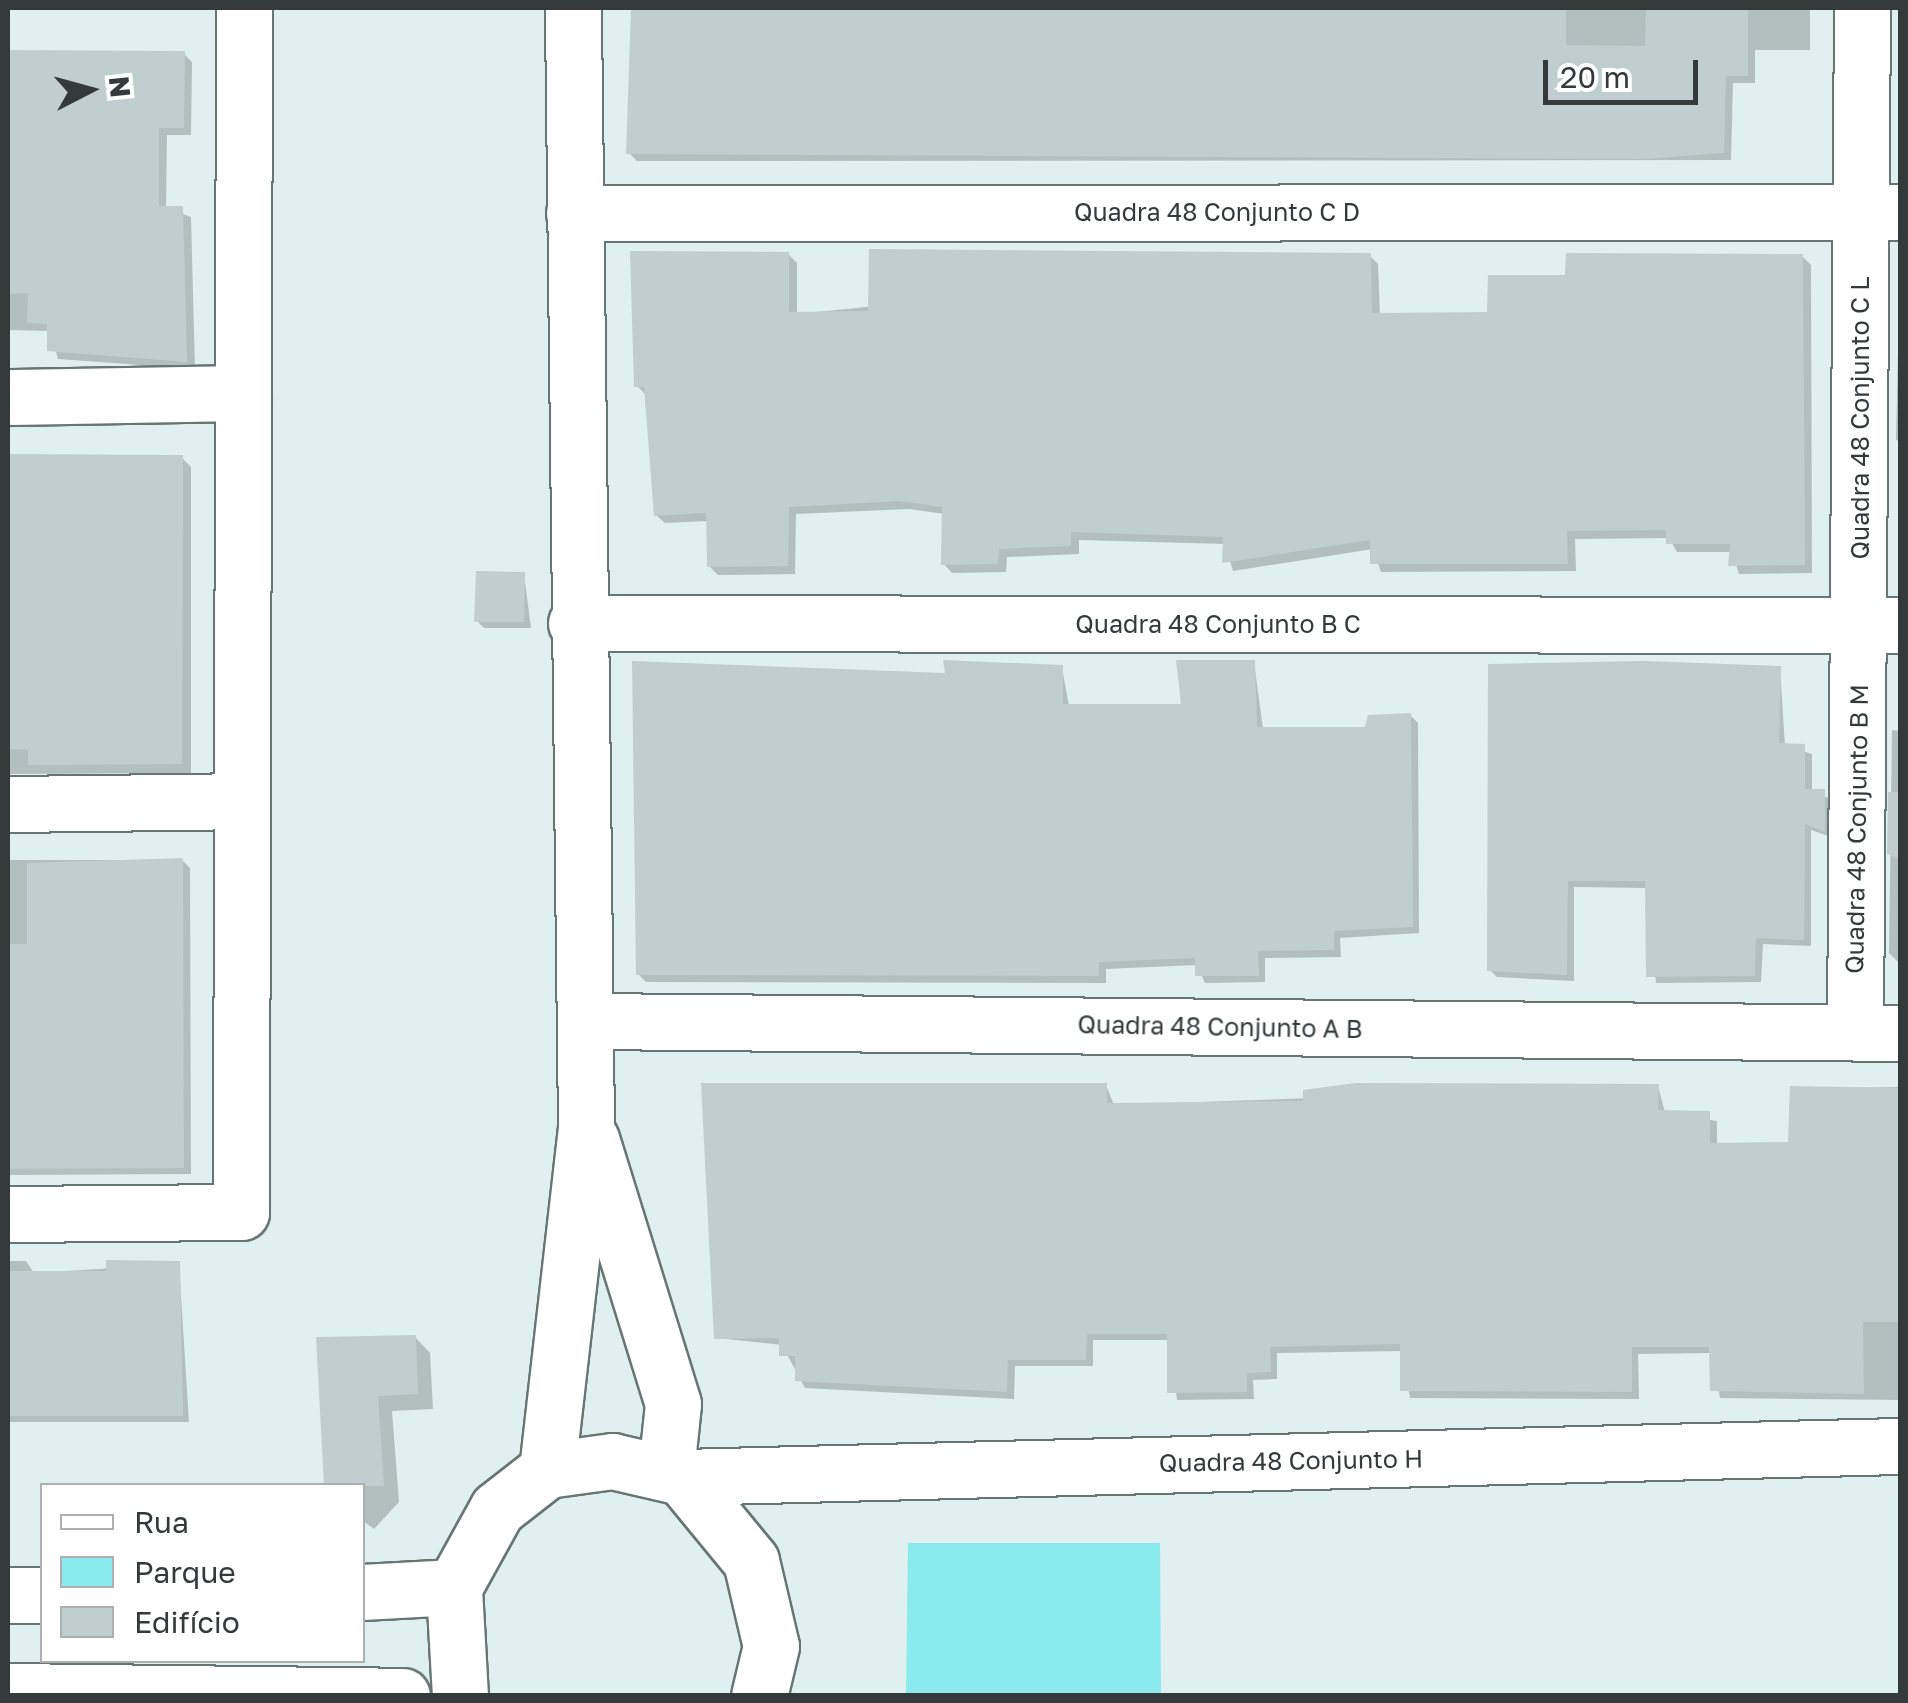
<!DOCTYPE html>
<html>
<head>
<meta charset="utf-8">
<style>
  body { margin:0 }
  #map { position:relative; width:1908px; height:1703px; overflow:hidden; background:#e0efef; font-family:"Golos Text",sans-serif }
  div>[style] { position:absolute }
  .green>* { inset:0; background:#8aeaee }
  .shadow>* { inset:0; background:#0003 }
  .building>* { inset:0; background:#c0cecf }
  .roads { filter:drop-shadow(2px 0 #687575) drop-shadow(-2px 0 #687575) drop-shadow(0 2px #687575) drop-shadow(0 -2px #687575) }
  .minor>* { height:55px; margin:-27.5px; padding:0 27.5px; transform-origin:27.5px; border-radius:27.5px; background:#fff }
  span { translate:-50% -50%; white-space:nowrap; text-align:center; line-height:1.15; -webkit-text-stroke:8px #fff; paint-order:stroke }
  .street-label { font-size:25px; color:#343a3a }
  .frame { position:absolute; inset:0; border:10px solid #343a3a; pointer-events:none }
  .legend { position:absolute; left:40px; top:1483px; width:325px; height:180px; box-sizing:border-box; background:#fff; border:2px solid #aeb0b0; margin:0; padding:12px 18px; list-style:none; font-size:30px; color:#343a3a }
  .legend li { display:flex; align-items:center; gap:20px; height:50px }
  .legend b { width:50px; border:2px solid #aeb0b0 }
  .north { position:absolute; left:40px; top:40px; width:100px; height:100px; -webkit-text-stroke:8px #fff; paint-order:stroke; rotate:84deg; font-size:28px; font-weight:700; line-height:40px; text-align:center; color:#343a3a }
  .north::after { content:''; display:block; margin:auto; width:35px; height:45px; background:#343a3a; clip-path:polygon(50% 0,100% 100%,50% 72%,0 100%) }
  .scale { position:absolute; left:1543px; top:60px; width:155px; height:45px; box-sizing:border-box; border:5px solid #343a3a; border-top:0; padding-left:12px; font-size:30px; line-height:35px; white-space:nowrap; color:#343a3a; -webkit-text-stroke:8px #fff; paint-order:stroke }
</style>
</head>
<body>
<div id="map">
  <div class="green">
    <i style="clip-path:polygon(908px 1543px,1160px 1543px,1161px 1695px,906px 1695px)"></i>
  </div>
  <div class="shadow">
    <i style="clip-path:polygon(637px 8px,1810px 8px,1810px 50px,1755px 50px,1755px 83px,1733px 83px,1731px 160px,637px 161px,629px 153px)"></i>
    <i style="clip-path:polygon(8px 54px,184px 54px,192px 62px,191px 135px,167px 135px,166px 208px,191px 217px,195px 369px,58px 359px,50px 331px,8px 330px)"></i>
    <i style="clip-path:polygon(788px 254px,797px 263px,797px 314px,1370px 256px,1378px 264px,1380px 315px,1490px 315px,1568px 278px,1802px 256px,1811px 265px,1812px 573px,1739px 574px,1732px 552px,1677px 552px,1669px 538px,1575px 539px,1576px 571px,1381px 572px,1373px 549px,1233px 571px,1225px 544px,1079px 540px,1079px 554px,1007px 557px,1006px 572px,952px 573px,944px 564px,945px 514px,909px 509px,796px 514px,795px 574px,718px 575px,709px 566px,709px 521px,665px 523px,656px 515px,645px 394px,637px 386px)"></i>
    <i style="clip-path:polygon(1900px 255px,1900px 444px,1896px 439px)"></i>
    <i style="clip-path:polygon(8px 456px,182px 458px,191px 467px,191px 773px,8px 774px)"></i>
    <i style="clip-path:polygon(524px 574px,531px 628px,484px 628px,477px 621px)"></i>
    <i style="clip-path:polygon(1254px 662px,1263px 729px,1367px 730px,1410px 715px,1418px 723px,1419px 933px,1340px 938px,1341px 957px,1265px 958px,1265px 982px,1205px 983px,1197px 965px,1106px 969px,1106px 983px,646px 982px,638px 974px,948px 676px,1062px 668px,1069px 706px,1184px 707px)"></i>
    <i style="clip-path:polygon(1491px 666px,1780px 668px,1785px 746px,1812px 754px,1812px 792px,1832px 799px,1831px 837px,1811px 830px,1811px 946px,1763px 944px,1761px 982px,1656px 983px,1648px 888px,1574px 887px,1574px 981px,1497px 977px,1490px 970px)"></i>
    <i style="clip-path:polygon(1892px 730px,1900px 731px,1900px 964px,1889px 953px)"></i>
    <i style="clip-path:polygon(8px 860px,182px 860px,190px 868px,191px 1174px,8px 1175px)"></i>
    <i style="clip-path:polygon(1106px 1085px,1114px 1105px,1658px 1086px,1665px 1113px,1717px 1121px,1717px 1146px,1791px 1144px,1792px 1089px,1900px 1087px,1900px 1400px,1720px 1398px,1712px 1353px,1638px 1354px,1639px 1399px,1410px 1398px,1402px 1351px,1277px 1353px,1277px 1379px,1253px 1380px,1254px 1399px,1177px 1400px,1170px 1340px,1093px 1340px,1093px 1366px,1015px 1366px,1014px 1399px,805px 1388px,782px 1345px,717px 1338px)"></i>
    <i style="clip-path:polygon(8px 1261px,26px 1261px,34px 1273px,179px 1264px,189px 1422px,8px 1422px)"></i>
    <i style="clip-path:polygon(415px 1337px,430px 1353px,433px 1409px,392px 1411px,399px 1502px,374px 1529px,362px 1520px,362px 1486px,318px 1340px)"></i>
  </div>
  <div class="building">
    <i style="clip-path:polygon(631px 8px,1566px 8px,1566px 45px,1645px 46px,1646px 8px,1748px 8px,1748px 76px,1726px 76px,1724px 153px,1644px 159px,626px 154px)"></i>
    <i style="clip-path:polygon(8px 50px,185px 51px,184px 128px,159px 128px,159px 206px,183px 206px,187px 362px,47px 351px,47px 324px,27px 323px,28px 293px,8px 294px)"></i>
    <i style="clip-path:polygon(869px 249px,1371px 253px,1372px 313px,1487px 312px,1488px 275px,1565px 275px,1566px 253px,1803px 254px,1805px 565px,1728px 566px,1730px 544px,1666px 544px,1666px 530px,1567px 531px,1568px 564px,1370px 564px,1370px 540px,1222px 563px,1223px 537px,1071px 532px,1071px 546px,999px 549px,998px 564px,941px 565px,942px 507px,899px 501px,789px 507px,788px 566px,707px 567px,706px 513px,654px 516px,644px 387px,634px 387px,630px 251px,789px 252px,789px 312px,868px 311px)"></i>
    <i style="clip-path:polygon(8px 454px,183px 455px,182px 764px,28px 765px,28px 750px,8px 749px)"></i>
    <i style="clip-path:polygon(476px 571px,525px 572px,524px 622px,474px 622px)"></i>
    <i style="clip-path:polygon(943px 660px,1063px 665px,1063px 704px,1181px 704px,1176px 660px,1255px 660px,1257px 727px,1365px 727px,1368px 715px,1411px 713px,1413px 927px,1334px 931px,1334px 950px,1258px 951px,1259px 976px,1195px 976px,1195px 958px,1099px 962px,1099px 976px,636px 975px,632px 661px,945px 673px)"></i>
    <i style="clip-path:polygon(1645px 661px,1781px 666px,1779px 743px,1805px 744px,1805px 789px,1825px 789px,1825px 832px,1805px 824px,1804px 940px,1756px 938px,1755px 976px,1646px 977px,1645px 881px,1568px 881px,1567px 975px,1487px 971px,1488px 664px)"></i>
    <i style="clip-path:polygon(1888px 792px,1900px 792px,1900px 859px,1887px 854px)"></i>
    <i style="clip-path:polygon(183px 858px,184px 1168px,8px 1169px,8px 944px,27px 944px,27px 863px)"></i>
    <i style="clip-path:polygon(701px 1083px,1107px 1083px,1107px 1103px,1303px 1101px,1303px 1090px,1356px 1083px,1659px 1084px,1658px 1110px,1710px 1111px,1710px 1143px,1788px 1142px,1790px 1086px,1900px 1088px,1900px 1322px,1863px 1322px,1864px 1394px,1710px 1391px,1709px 1347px,1632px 1347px,1632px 1392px,1400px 1391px,1400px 1344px,1270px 1347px,1271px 1372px,1247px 1373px,1247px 1392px,1167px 1393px,1167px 1334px,1087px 1334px,1086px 1360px,1008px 1360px,1007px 1392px,795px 1381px,795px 1356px,779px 1356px,779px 1338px,714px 1339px)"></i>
    <i style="clip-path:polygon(106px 1260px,180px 1261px,183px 1416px,8px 1416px,8px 1271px,106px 1271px)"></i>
    <i style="clip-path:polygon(416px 1335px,418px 1394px,378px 1396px,384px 1486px,324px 1486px,316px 1337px)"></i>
  </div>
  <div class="roads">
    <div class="minor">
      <i style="left:574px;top:213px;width:1326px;rotate:-0.04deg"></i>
      <i style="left:8px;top:397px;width:235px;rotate:-1deg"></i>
      <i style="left:576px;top:623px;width:1324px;rotate:0.09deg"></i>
      <i style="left:8px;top:804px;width:234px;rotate:-0.7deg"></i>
      <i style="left:585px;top:1021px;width:1315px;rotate:0.52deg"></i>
      <i style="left:1855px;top:1032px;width:1024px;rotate:-89.61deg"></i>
      <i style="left:591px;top:1139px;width:277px;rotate:72.8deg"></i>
      <i style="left:673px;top:1404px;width:67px;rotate:96deg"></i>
      <i style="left:8px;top:1214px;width:233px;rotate:-0.5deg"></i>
      <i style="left:241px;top:1212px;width:1204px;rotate:-89.86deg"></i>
      <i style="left:547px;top:1470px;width:345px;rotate:-83.5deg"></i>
      <i style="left:586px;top:1127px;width:1119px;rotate:-90.67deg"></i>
      <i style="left:682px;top:1477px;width:1218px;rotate:-1.46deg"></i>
      <i style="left:362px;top:1592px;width:92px;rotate:-3.1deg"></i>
      <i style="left:8px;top:1595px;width:34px"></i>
      <i style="left:8px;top:1691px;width:394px;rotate:0.7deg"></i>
      <i style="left:460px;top:1696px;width:109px;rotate:-93.2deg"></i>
      <i style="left:454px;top:1587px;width:89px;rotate:-61.1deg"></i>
      <i style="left:497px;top:1509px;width:63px;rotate:-38deg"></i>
      <i style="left:547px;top:1470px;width:66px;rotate:-7.9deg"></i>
      <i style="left:612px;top:1461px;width:72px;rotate:12.9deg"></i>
      <i style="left:682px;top:1477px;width:109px;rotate:50.6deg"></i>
      <i style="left:751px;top:1561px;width:87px;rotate:76.8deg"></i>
      <i style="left:771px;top:1646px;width:51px;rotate:103.5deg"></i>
    </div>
  </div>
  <div class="street-label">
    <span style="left:1217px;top:212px">Quadra 48 Conjunto C D</span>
    <span style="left:1860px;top:418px;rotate:-90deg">Quadra 48 Conjunto C L</span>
    <span style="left:1218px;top:624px">Quadra 48 Conjunto B C</span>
    <span style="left:1857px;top:829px;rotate:-89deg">Quadra 48 Conjunto B M</span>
    <span style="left:1220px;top:1027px;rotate:1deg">Quadra 48 Conjunto A B</span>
    <span style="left:1291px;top:1461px;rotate:-1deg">Quadra 48 Conjunto H</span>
  </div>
  <div class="frame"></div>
  <ul class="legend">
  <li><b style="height:12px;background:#fff"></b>Rua</li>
  <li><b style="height:28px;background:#8aeaee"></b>Parque</li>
  <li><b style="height:28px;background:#c0cecf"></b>Edifício</li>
  </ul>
  <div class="north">N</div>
  <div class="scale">20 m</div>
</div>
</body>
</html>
